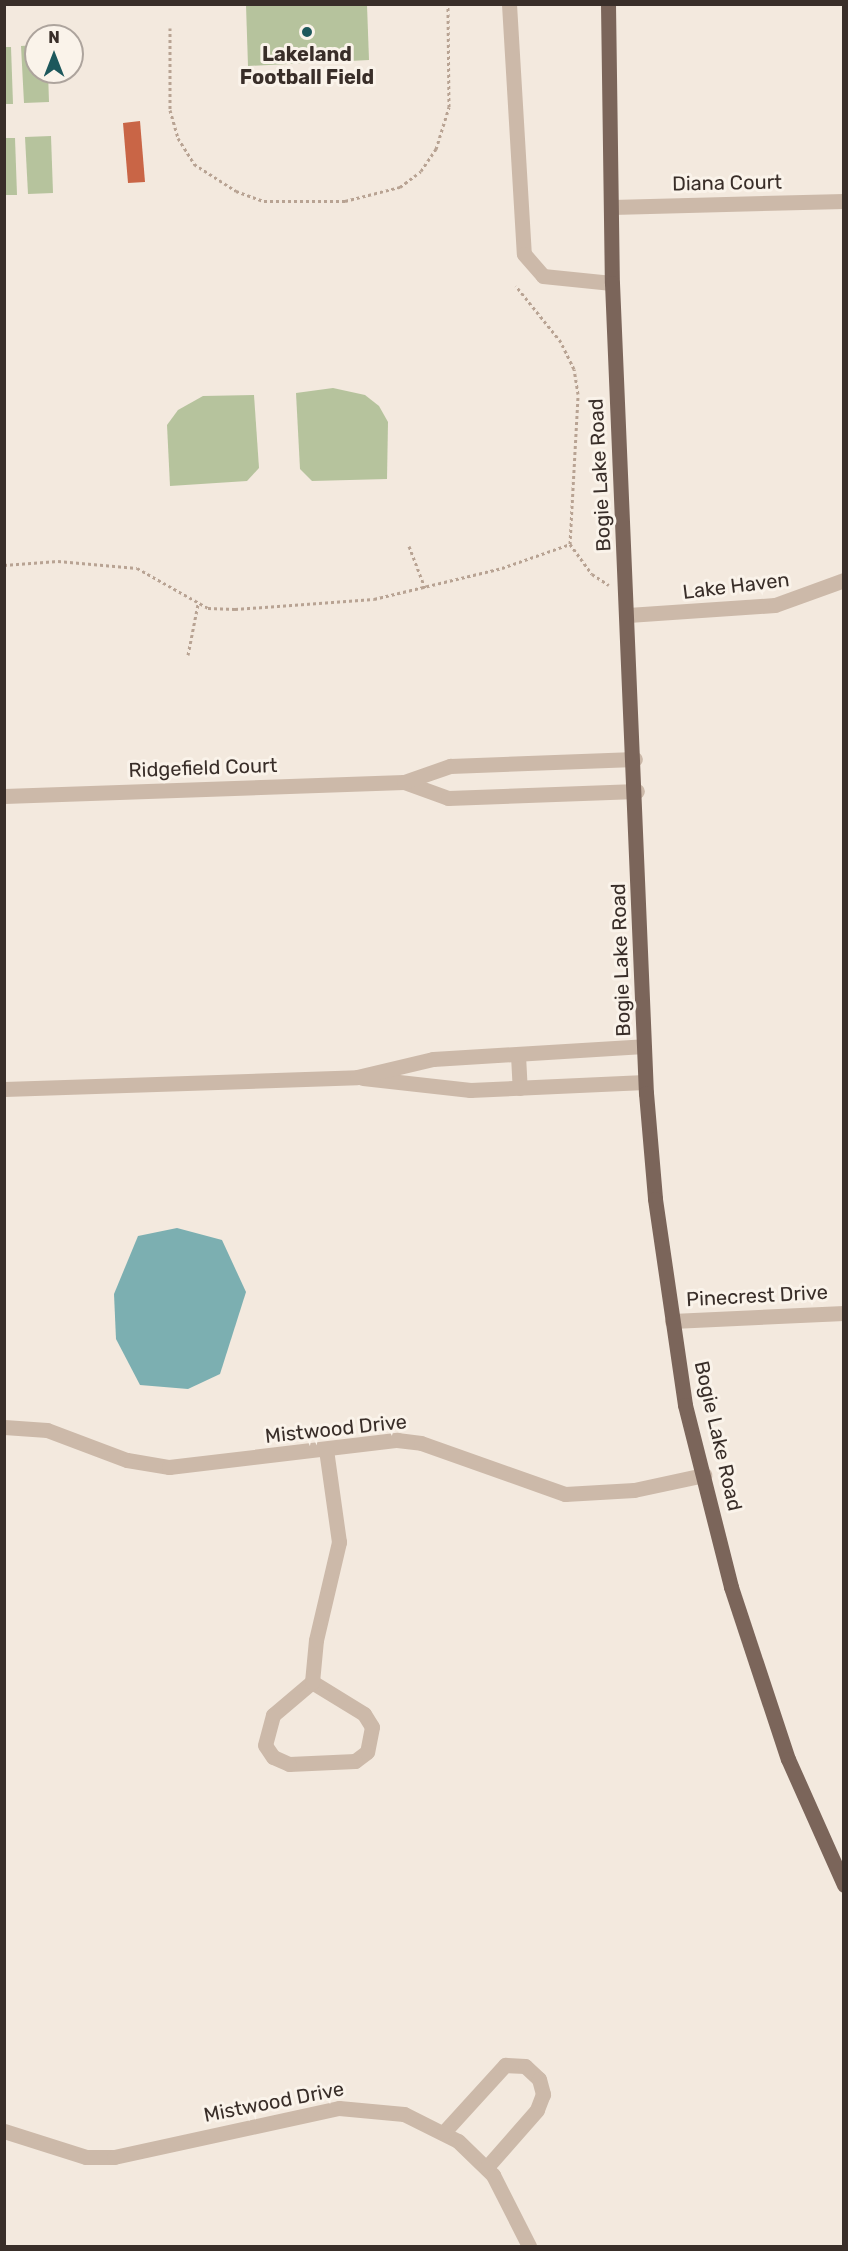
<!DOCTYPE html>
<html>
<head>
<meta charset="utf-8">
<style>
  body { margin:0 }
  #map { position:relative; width:848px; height:2251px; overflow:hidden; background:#f3e9de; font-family:Rubik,sans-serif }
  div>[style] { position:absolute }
  .green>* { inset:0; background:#b6c39d }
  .water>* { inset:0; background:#7cafb1 }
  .building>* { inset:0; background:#c96546 }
  .path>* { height:3px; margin-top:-1.5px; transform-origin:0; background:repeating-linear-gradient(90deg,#b8a393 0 3px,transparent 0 6px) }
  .minor>* { height:15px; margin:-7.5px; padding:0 7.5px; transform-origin:7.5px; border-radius:7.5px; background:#ccb9a9 }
  .major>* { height:15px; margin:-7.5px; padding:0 7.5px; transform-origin:7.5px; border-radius:7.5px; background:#7b655a }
  .dots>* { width:16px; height:16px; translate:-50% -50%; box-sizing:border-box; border:3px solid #faf3ea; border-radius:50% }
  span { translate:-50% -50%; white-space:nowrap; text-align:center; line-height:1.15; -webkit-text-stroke:6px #faf3ea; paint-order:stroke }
  .poi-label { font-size:20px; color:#392e29; font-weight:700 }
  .street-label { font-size:20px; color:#392e29 }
  .frame { position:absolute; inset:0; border:6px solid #392e29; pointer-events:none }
  .north { position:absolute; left:24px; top:24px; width:60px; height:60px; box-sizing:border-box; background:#faf3ea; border:2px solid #ada49d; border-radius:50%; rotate:0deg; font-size:16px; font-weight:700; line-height:24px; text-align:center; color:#392e29 }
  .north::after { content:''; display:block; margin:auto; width:21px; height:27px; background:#1d585c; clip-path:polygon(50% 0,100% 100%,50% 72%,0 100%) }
</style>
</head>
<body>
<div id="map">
  <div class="green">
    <i style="clip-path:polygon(246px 5px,367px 5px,369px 60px,248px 66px)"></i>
    <i style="clip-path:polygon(36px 45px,36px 72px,48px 72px,49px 102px,24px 103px,21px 46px)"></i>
    <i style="clip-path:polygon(5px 47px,11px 47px,13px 104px,5px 104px)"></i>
    <i style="clip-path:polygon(51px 136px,53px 193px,28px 194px,25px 137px)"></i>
    <i style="clip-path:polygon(5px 138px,15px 138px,17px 195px,5px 195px)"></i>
    <i style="clip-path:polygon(333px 388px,365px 395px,379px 406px,388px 422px,387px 479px,312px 481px,300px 469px,296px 393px)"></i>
    <i style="clip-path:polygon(254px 395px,259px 468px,247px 481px,170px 486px,167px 425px,178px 410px,203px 396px)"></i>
  </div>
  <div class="water">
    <i style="clip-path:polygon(177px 1228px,222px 1240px,246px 1292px,220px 1374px,188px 1389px,140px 1385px,116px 1339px,114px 1294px,138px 1236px)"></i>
  </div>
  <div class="building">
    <i style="clip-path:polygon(140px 121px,145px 182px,128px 183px,123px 123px)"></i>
  </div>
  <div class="path">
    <i style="left:170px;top:28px;width:82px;rotate:90deg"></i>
    <i style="left:170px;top:110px;width:29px;rotate:74deg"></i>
    <i style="left:178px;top:138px;width:31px;rotate:58deg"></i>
    <i style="left:194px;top:164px;width:50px;rotate:32.7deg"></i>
    <i style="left:236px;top:191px;width:30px;rotate:20deg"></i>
    <i style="left:264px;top:201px;width:81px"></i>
    <i style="left:345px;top:201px;width:57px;rotate:-14.3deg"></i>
    <i style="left:400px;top:187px;width:26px;rotate:-37deg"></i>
    <i style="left:421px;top:171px;width:27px;rotate:-56deg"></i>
    <i style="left:436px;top:149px;width:44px;rotate:-72.8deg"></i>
    <i style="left:449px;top:107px;width:103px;rotate:-90.6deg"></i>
    <i style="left:570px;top:544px;width:37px;rotate:54deg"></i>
    <i style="left:592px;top:574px;width:20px;rotate:33deg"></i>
    <i style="left:409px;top:546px;width:45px;rotate:69.1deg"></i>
    <i style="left:4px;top:565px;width:54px;rotate:-4.2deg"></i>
    <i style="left:58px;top:561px;width:79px;rotate:5.1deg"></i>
    <i style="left:137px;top:568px;width:81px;rotate:29.4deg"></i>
    <i style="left:208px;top:608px;width:27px;rotate:2deg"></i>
    <i style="left:235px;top:609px;width:139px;rotate:-4.1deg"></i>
    <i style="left:374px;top:599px;width:132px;rotate:-13.6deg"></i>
    <i style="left:502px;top:568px;width:72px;rotate:-19.4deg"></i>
    <i style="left:570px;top:544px;width:150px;rotate:-86.9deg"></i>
    <i style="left:578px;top:394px;width:25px;rotate:-99deg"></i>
    <i style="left:574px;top:369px;width:30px;rotate:-116deg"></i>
    <i style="left:561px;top:342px;width:72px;rotate:-128.8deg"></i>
    <i style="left:188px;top:655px;width:52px;rotate:-78.9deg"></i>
  </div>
  <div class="minor">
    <i style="left:509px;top:4px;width:250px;rotate:86.6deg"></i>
    <i style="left:524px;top:254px;width:29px;rotate:49deg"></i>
    <i style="left:543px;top:276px;width:69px;rotate:5.8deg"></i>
    <i style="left:612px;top:207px;width:232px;rotate:-1.5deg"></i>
    <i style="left:628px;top:615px;width:147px;rotate:-3.9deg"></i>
    <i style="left:775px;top:605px;width:73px;rotate:-19.9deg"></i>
    <i style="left:404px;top:782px;width:47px;rotate:20deg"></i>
    <i style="left:448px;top:798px;width:189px;rotate:-2.1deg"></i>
    <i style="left:4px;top:796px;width:400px;rotate:-2deg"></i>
    <i style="left:404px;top:782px;width:49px;rotate:-19.2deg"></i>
    <i style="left:450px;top:766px;width:185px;rotate:-2.2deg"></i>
    <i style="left:518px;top:1055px;width:33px;rotate:87deg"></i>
    <i style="left:363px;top:1078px;width:108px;rotate:6.4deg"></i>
    <i style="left:470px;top:1090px;width:175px;rotate:-2.6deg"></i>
    <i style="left:4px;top:1089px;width:353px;rotate:-1.9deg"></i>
    <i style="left:357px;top:1077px;width:78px;rotate:-13.3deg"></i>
    <i style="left:433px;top:1059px;width:211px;rotate:-3.5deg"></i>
    <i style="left:672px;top:1321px;width:172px;rotate:-2.7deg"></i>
    <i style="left:4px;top:1427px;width:43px;rotate:4deg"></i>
    <i style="left:47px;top:1430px;width:85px;rotate:20.6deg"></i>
    <i style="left:127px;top:1460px;width:43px;rotate:9.5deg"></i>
    <i style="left:169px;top:1467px;width:230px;rotate:-6.8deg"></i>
    <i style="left:397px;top:1440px;width:24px;rotate:7deg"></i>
    <i style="left:421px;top:1443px;width:153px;rotate:19.5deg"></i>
    <i style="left:565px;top:1494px;width:69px;rotate:-3.3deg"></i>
    <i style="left:634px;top:1490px;width:72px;rotate:-12.1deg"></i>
    <i style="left:312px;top:1682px;width:61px;rotate:31.6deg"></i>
    <i style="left:364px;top:1714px;width:15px;rotate:58deg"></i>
    <i style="left:372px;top:1727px;width:25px;rotate:101deg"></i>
    <i style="left:367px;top:1752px;width:15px;rotate:143deg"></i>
    <i style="left:355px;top:1761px;width:66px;rotate:177.4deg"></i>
    <i style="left:289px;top:1764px;width:17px;rotate:-156deg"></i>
    <i style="left:273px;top:1757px;width:14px;rotate:-124deg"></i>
    <i style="left:265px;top:1745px;width:31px;rotate:-75deg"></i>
    <i style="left:273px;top:1715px;width:51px;rotate:-40.2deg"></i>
    <i style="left:312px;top:1682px;width:42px;rotate:-84.6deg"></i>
    <i style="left:316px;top:1640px;width:101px;rotate:-76.8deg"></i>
    <i style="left:339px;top:1542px;width:94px;rotate:-98deg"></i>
    <i style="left:4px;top:2131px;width:86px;rotate:17.6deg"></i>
    <i style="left:86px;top:2157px;width:28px"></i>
    <i style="left:114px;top:2157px;width:230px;rotate:-12.3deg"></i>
    <i style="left:339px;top:2108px;width:65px;rotate:5.3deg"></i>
    <i style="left:404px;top:2114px;width:60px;rotate:26.6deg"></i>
    <i style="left:458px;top:2141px;width:49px;rotate:44.2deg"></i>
    <i style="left:493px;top:2175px;width:80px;rotate:63.1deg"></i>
    <i style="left:444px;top:2132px;width:91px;rotate:-47.7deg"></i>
    <i style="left:505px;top:2065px;width:20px;rotate:3deg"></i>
    <i style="left:525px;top:2066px;width:19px;rotate:43deg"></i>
    <i style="left:539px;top:2079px;width:16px;rotate:75deg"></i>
    <i style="left:543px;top:2094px;width:17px;rotate:111deg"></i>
    <i style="left:537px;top:2110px;width:77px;rotate:131.3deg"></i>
  </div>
  <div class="major">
    <i style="left:608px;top:4px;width:279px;rotate:89.2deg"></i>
    <i style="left:612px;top:283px;width:811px;rotate:87.6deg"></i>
    <i style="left:646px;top:1093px;width:106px;rotate:85.1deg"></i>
    <i style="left:655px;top:1199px;width:208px;rotate:81.7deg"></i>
    <i style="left:685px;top:1405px;width:188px;rotate:75.8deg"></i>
    <i style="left:731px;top:1587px;width:181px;rotate:71.7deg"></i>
    <i style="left:788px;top:1759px;width:138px;rotate:66deg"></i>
  </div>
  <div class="dots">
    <i style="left:307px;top:32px;background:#1d585c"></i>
  </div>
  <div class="poi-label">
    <span style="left:307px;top:66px">Lakeland<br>Football Field</span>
  </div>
  <div class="street-label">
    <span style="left:727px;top:183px;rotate:-1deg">Diana Court</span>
    <span style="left:600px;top:475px;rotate:-93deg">Bogie Lake Road</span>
    <span style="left:736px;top:586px;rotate:-7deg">Lake Haven</span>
    <span style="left:203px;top:768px;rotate:-2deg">Ridgefield Court</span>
    <span style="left:621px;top:960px;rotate:-92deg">Bogie Lake Road</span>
    <span style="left:757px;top:1296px;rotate:-3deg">Pinecrest Drive</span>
    <span style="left:336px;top:1429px;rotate:-6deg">Mistwood Drive</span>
    <span style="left:718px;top:1436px;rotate:77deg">Bogie Lake Road</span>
    <span style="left:274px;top:2102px;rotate:-11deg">Mistwood Drive</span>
  </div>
  <div class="frame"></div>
  <div class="north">N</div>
</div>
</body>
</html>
